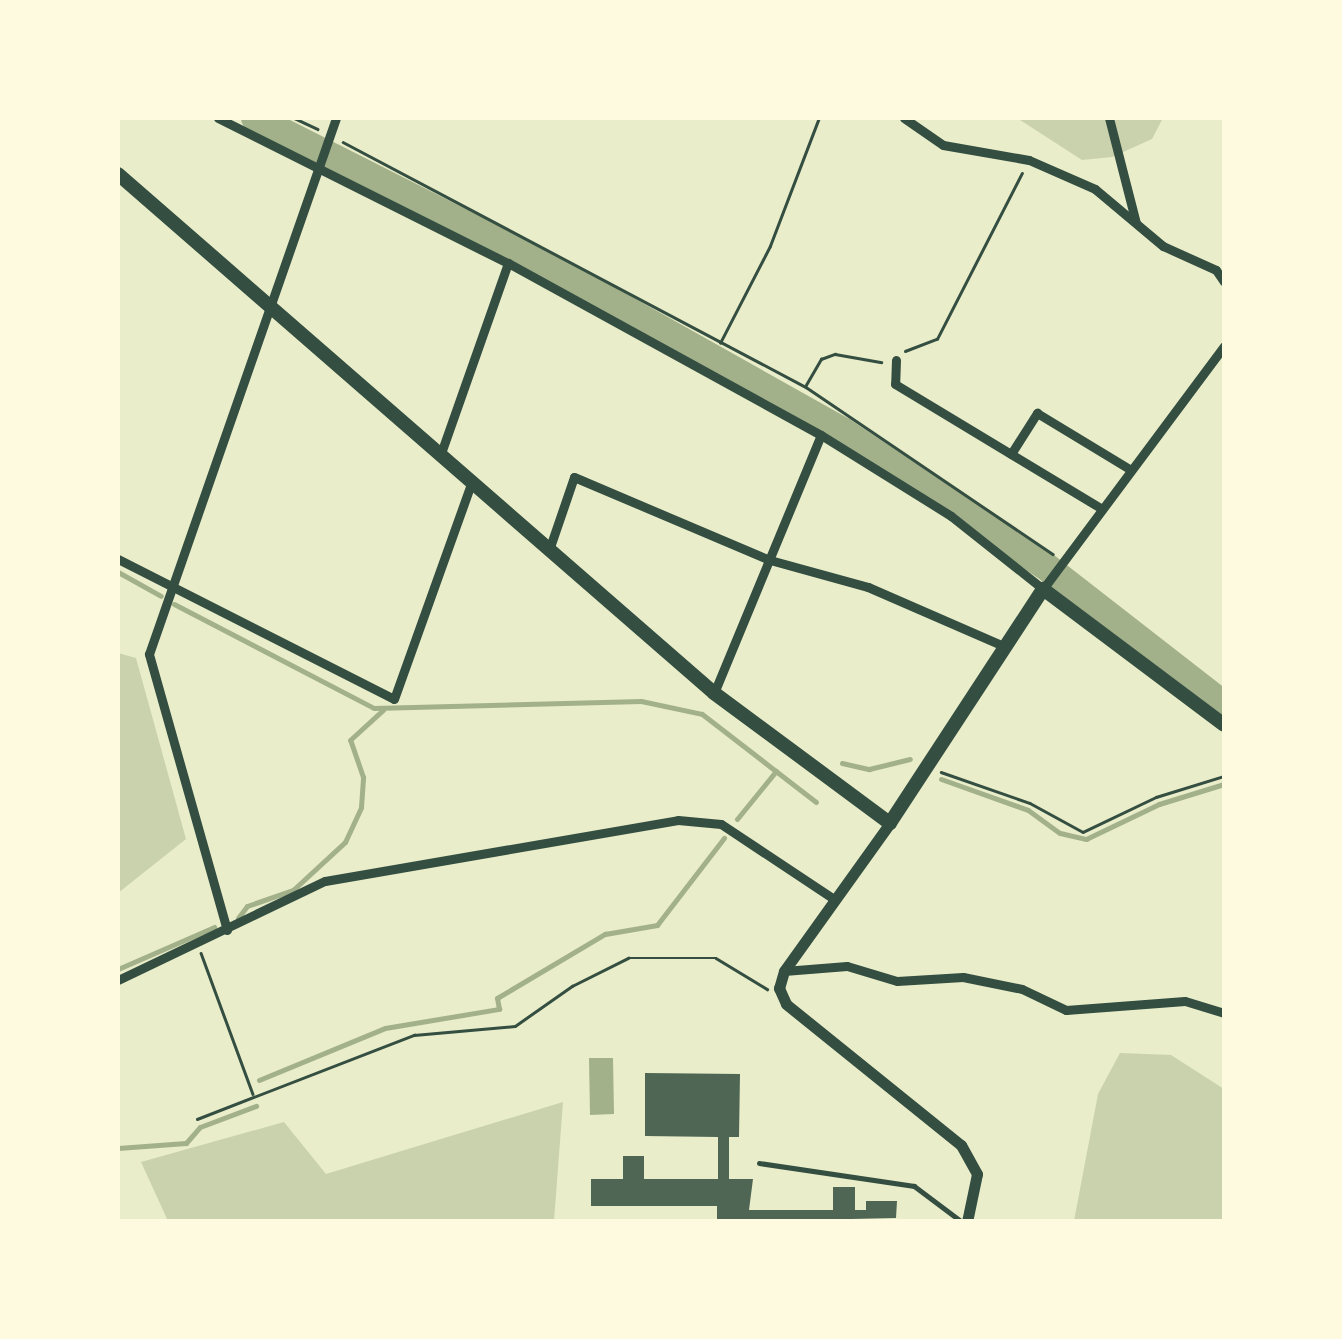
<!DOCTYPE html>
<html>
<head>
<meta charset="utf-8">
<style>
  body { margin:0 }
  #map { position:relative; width:1342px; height:1339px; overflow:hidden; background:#e9edc9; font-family:Lato,sans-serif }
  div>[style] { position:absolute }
  .green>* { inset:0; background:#cad2ad }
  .water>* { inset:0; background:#a3b18a }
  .stream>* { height:5px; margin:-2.5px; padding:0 2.5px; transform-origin:2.5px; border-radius:2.5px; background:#a3b18a }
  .river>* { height:28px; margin:-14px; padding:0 14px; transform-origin:14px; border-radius:14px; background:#a3b18a }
  .building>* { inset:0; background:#4f6655 }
  .path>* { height:2.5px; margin:-1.25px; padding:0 1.25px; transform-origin:1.25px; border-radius:1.25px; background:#344e41 }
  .service>* { height:5px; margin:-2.5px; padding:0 2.5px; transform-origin:2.5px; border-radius:2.5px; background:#344e41 }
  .minor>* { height:9px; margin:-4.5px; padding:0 4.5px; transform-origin:4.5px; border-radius:4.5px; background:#344e41 }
  .tertiary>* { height:11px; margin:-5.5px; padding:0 5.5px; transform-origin:5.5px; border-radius:5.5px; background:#344e41 }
  .secondary>* { height:14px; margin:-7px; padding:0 7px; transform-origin:7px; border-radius:7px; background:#344e41 }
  span { translate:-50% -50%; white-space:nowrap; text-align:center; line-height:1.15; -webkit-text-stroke:8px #fefae0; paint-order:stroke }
  .frame { position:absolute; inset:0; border:120px solid #fefae0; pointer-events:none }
</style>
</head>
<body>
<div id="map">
  <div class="green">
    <i style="clip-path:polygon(1017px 118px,1163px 118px,1152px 139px,1112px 157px,1082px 160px)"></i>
    <i style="clip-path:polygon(118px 653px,136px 658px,186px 839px,118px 893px)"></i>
    <i style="clip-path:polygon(1120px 1053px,1171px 1055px,1224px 1089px,1224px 1221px,1074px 1221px,1098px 1094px)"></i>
    <i style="clip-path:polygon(563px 1102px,554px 1221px,168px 1221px,141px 1162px,284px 1122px,326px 1174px)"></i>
  </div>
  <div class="water">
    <i style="clip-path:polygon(589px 1058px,613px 1058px,614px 1114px,590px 1115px)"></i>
  </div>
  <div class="stream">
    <i style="left:118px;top:572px;width:49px;rotate:29.2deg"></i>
    <i style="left:174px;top:604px;width:225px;rotate:27.5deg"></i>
    <i style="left:374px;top:708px;width:267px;rotate:-1.5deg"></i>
    <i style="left:641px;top:701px;width:62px;rotate:12deg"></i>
    <i style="left:702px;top:714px;width:144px;rotate:37.7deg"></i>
    <i style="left:842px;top:763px;width:28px;rotate:13deg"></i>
    <i style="left:869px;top:769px;width:42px;rotate:-13.7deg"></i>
    <i style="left:941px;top:779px;width:92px;rotate:19.6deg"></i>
    <i style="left:1028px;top:810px;width:39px;rotate:36deg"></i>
    <i style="left:1060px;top:833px;width:27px;rotate:13deg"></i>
    <i style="left:1086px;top:839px;width:81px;rotate:-25.6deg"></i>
    <i style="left:1159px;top:804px;width:68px;rotate:-17.1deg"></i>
    <i style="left:737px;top:819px;width:62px;rotate:-50.9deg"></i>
    <i style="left:238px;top:918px;width:15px;rotate:-53deg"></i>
    <i style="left:247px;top:906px;width:49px;rotate:-19.2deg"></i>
    <i style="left:293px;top:890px;width:71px;rotate:-42.7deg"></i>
    <i style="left:345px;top:842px;width:38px;rotate:-65deg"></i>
    <i style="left:361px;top:807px;width:30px;rotate:-86deg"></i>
    <i style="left:363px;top:777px;width:39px;rotate:-109deg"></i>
    <i style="left:350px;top:740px;width:45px;rotate:-42.3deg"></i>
    <i style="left:118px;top:969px;width:105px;rotate:-23.6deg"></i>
    <i style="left:259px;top:1080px;width:136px;rotate:-22.4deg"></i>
    <i style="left:385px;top:1028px;width:116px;rotate:-9.5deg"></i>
    <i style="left:499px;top:1009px;width:11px;rotate:-100deg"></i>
    <i style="left:497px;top:998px;width:126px;rotate:-30.7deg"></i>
    <i style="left:605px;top:934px;width:53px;rotate:-9.8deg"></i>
    <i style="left:657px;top:925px;width:110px;rotate:-52.4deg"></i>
    <i style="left:118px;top:1148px;width:68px;rotate:-4.2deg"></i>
    <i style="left:186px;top:1143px;width:21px;rotate:-49deg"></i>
    <i style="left:200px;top:1127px;width:60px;rotate:-20.6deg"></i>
  </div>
  <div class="river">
    <i style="left:255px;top:118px;width:330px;rotate:26.8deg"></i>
    <i style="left:550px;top:267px;width:335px;rotate:29.3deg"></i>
    <i style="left:842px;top:431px;width:242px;rotate:33.6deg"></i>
    <i style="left:1044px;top:565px;width:228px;rotate:37.9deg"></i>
  </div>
  <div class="building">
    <i style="clip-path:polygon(645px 1073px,740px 1074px,739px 1137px,729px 1137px,729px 1179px,753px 1179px,749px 1210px,833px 1210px,833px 1187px,855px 1187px,855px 1210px,866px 1210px,866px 1201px,897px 1201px,896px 1218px,717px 1222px,717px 1206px,591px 1206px,591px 1179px,623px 1179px,623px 1156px,644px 1156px,644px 1179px,718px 1179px,718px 1137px,645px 1136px)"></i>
  </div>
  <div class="path">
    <i style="left:294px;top:118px;width:26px;rotate:25deg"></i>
    <i style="left:343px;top:142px;width:524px;rotate:27.89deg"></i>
    <i style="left:806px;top:387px;width:298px;rotate:34.1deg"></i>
    <i style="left:720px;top:343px;width:109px;rotate:-62.7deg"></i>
    <i style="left:770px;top:246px;width:137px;rotate:-69.1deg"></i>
    <i style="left:905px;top:351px;width:34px;rotate:-21deg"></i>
    <i style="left:937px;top:339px;width:186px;rotate:-62.9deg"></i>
    <i style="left:806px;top:385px;width:30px;rotate:-60deg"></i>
    <i style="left:821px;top:359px;width:15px;rotate:-20deg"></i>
    <i style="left:835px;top:354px;width:47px;rotate:9.9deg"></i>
    <i style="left:941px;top:772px;width:94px;rotate:19.2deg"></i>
    <i style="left:1030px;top:803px;width:60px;rotate:28.7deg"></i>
    <i style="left:1083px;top:832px;width:81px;rotate:-25.6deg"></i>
    <i style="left:1156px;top:797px;width:71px;rotate:-17.2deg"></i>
    <i style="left:201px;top:953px;width:150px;rotate:69.8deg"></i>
    <i style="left:197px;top:1119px;width:233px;rotate:-21.2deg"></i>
    <i style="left:414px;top:1035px;width:101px;rotate:-5.1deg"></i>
    <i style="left:515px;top:1026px;width:70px;rotate:-35.1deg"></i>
    <i style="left:572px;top:986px;width:63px;rotate:-26.6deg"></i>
    <i style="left:628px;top:958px;width:88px"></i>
    <i style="left:716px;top:958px;width:60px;rotate:31.3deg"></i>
  </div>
  <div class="service">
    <i style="left:759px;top:1163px;width:157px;rotate:8.4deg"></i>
    <i style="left:914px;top:1186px;width:60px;rotate:36.9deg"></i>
  </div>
  <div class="minor">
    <i style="left:218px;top:118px;width:324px;rotate:26.6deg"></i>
    <i style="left:508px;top:263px;width:357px;rotate:28.8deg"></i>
    <i style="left:821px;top:435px;width:153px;rotate:31.9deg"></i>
    <i style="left:951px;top:516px;width:117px;rotate:38.4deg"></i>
    <i style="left:1043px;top:589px;width:303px;rotate:-53.3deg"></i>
    <i style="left:904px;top:118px;width:47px;rotate:34.7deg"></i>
    <i style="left:943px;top:145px;width:87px;rotate:9.9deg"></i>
    <i style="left:1029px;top:160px;width:72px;rotate:23.7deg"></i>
    <i style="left:1095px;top:189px;width:89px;rotate:40deg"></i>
    <i style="left:1163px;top:246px;width:58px;rotate:24.4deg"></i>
    <i style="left:1216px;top:270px;width:14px;rotate:56deg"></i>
    <i style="left:1109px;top:118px;width:108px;rotate:75.6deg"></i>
    <i style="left:896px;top:360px;width:24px;rotate:92deg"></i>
    <i style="left:895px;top:384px;width:242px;rotate:31.1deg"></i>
    <i style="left:1011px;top:454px;width:49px;rotate:-57.6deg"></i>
    <i style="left:1037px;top:413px;width:110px;rotate:31.2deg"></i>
    <i style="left:440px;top:456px;width:205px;rotate:-70.6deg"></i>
    <i style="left:549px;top:550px;width:77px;rotate:-71.1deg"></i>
    <i style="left:574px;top:477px;width:213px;rotate:23deg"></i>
    <i style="left:770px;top:560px;width:102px;rotate:15.4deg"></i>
    <i style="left:868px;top:587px;width:150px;rotate:23.5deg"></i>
    <i style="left:118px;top:559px;width:309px;rotate:26.9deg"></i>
    <i style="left:394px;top:699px;width:228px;rotate:-70.3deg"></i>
    <i style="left:714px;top:693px;width:279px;rotate:-67.5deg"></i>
    <i style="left:227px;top:930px;width:287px;rotate:-105.8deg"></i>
    <i style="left:149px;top:654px;width:568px;rotate:-70.77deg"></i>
    <i style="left:784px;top:971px;width:63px;rotate:-4.5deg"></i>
    <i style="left:847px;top:966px;width:52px;rotate:16.7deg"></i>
    <i style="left:897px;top:981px;width:66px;rotate:-3.5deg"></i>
    <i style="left:963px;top:977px;width:60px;rotate:11.5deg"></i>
    <i style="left:1022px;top:989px;width:49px;rotate:25.5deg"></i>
    <i style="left:1066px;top:1010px;width:119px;rotate:-4.3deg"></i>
    <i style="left:1185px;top:1001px;width:41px;rotate:17.1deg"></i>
    <i style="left:118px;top:980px;width:229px;rotate:-25.6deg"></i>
    <i style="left:325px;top:881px;width:358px;rotate:-9.8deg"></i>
    <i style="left:678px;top:820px;width:43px;rotate:5.3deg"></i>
    <i style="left:721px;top:824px;width:136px;rotate:33.6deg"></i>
  </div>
  <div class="tertiary">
    <i style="left:890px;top:823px;width:182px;rotate:125.6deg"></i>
    <i style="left:784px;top:971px;width:18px;rotate:106deg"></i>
    <i style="left:779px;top:988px;width:17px;rotate:66deg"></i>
    <i style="left:786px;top:1004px;width:225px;rotate:38.9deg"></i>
    <i style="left:961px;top:1145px;width:33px;rotate:61deg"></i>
    <i style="left:977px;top:1174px;width:49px;rotate:101.8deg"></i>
  </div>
  <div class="secondary">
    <i style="left:118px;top:174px;width:790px;rotate:41.05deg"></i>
    <i style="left:714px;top:693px;width:219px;rotate:36.5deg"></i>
    <i style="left:890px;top:823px;width:280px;rotate:-56.8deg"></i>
    <i style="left:1043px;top:589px;width:226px;rotate:36.9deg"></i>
  </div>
  <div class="frame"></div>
</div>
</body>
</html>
